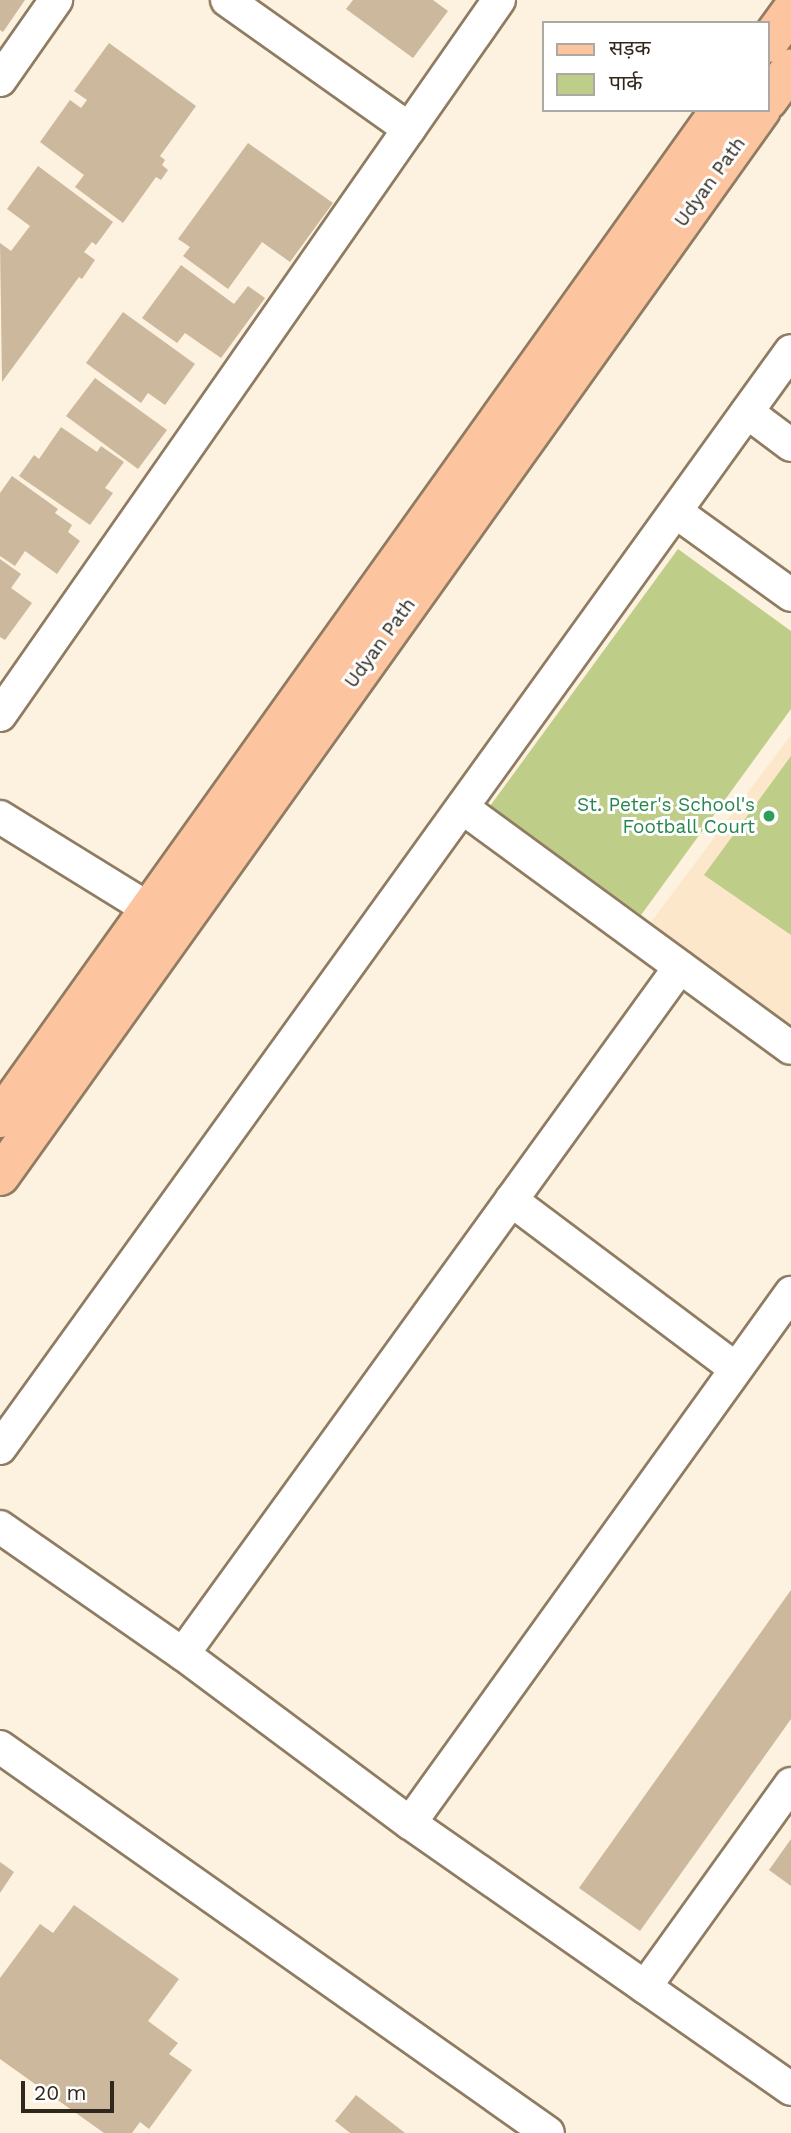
<!DOCTYPE html>
<html>
<head>
<meta charset="utf-8">
<style>
  body { margin:0 }
  #map { position:relative; width:791px; height:2133px; overflow:hidden; background:#fdf1df; font-family:"Work Sans","Noto Sans Devanagari",sans-serif }
  div>[style] { position:absolute }
  .built>* { inset:0; background:#fce7cb }
  .green>* { inset:0; background:#becd88 }
  .building>* { inset:0; background:#ccb89c }
  .roads { filter:drop-shadow(2px 0 #8f7c62) drop-shadow(-2px 0 #8f7c62) drop-shadow(0 2px #8f7c62) drop-shadow(0 -2px #8f7c62) }
  .minor>* { height:32px; margin:-16px; padding:0 16px; transform-origin:16px; border-radius:16px; background:#fff }
  .major>* { height:38px; margin:-19px; padding:0 19px; transform-origin:19px; border-radius:19px; background:#fcc49f }
  .dots>* { width:19px; height:19px; translate:-50% -50%; box-sizing:border-box; border:4px solid #fff; border-radius:50% }
  span { translate:-50% -50%; white-space:nowrap; text-align:center; line-height:1.15; -webkit-text-stroke:6px #fff; paint-order:stroke }
  .street-label { font-size:19px; color:#30281d }
  .leisure-label { font-size:19px; color:#27864d }
  .right { translate:-100% -50%; text-align:right }
  .legend { position:absolute; left:542px; top:21px; width:228px; height:91px; box-sizing:border-box; background:#fff; border:2px solid #aca9a5; margin:0; padding:9px 12px; list-style:none; font-size:21px; color:#30281d }
  .legend li { display:flex; align-items:center; gap:14px; height:35px }
  .legend b { width:35px; border:2px solid #aca9a5 }
  .scale { position:absolute; left:21px; top:2081px; width:93px; height:32px; box-sizing:border-box; border:4px solid #30281d; border-top:0; padding-left:9px; font-size:21px; line-height:24px; white-space:nowrap; color:#30281d; -webkit-text-stroke:5px #fff; paint-order:stroke }
</style>
</head>
<body>
<div id="map">
  <div class="built">
    <i style="clip-path:polygon(791px 735px,791px 1027px,651px 922px)"></i>
  </div>
  <div class="green">
    <i style="clip-path:polygon(678px 549px,791px 631px,791px 709px,641px 915px,490px 806px)"></i>
    <i style="clip-path:polygon(791px 756px,791px 935px,704px 875px)"></i>
  </div>
  <div class="building">
    <i style="clip-path:polygon(0 0,25px 0,3px 32px,0 30px)"></i>
    <i style="clip-path:polygon(353px 0,433px 0,448px 11px,413px 58px,346px 9px)"></i>
    <i style="clip-path:polygon(109px 43px,196px 106px,160px 156px,165px 160px,162px 165px,168px 170px,161px 180px,156px 177px,123px 223px,75px 187px,84px 175px,40px 142px,70px 100px,81px 108px,87px 100px,74px 91px)"></i>
    <i style="clip-path:polygon(248px 143px,333px 203px,290px 262px,262px 242px,228px 289px,183px 256px,190px 247px,178px 239px)"></i>
    <i style="clip-path:polygon(38px 166px,113px 222px,96px 245px,92px 242px,84px 252px,95px 260px,82px 279px,79px 277px,2px 382px,0 243px,11px 251px,30px 226px,7px 209px)"></i>
    <i style="clip-path:polygon(181px 265px,234px 304px,248px 286px,265px 298px,221px 358px,185px 333px,177px 343px,142px 318px)"></i>
    <i style="clip-path:polygon(123px 312px,195px 364px,165px 405px,148px 393px,141px 403px,86px 363px)"></i>
    <i style="clip-path:polygon(95px 378px,167px 430px,138px 469px,66px 416px)"></i>
    <i style="clip-path:polygon(61px 427px,97px 452px,101px 446px,124px 462px,105px 488px,113px 493px,90px 525px,19px 476px,34px 455px,39px 459px)"></i>
    <i style="clip-path:polygon(12px 476px,58px 509px,55px 513px,72px 525px,68px 532px,80px 541px,57px 574px,25px 551px,15px 566px,0 556px,0 493px)"></i>
    <i style="clip-path:polygon(0 559px,21px 574px,11px 588px,32px 603px,5px 640px,0 637px)"></i>
    <i style="clip-path:polygon(791px 1590px,791px 1719px,640px 1931px,579px 1888px)"></i>
    <i style="clip-path:polygon(791px 1839px,791px 1886px,769px 1870px)"></i>
    <i style="clip-path:polygon(0 1862px,14px 1872px,0 1893px)"></i>
    <i style="clip-path:polygon(74px 1905px,179px 1979px,148px 2021px,178px 2043px,169px 2054px,192px 2070px,149px 2129px,140px 2122px,132px 2133px,104px 2133px,0 2059px,0 1978px,40px 1924px,53px 1933px)"></i>
    <i style="clip-path:polygon(356px 2095px,405px 2133px,350px 2133px,335px 2121px)"></i>
  </div>
  <div class="roads">
    <div class="minor">
      <i style="left:227px;top:0;width:223px;rotate:35.3deg"></i>
      <i style="left:0;top:80px;width:98px;rotate:-55deg"></i>
      <i style="left:747px;top:412px;width:55px;rotate:36.9deg"></i>
      <i style="left:676px;top:512px;width:142px;rotate:35.8deg"></i>
      <i style="left:0;top:715px;width:872px;rotate:-55.09deg"></i>
      <i style="left:463px;top:808px;width:406px;rotate:36.2deg"></i>
      <i style="left:0;top:817px;width:175px;rotate:31.7deg"></i>
      <i style="left:511px;top:1200px;width:280px;rotate:36.9deg"></i>
      <i style="left:0;top:1448px;width:1352px;rotate:-54.21deg"></i>
      <i style="left:0;top:1527px;width:223px;rotate:34.8deg"></i>
      <i style="left:183px;top:1654px;width:283px;rotate:36.7deg"></i>
      <i style="left:410px;top:1823px;width:465px;rotate:34.9deg"></i>
      <i style="left:183px;top:1654px;width:848px;rotate:-54.12deg"></i>
      <i style="left:0;top:1747px;width:670px;rotate:35.16deg"></i>
      <i style="left:410px;top:1823px;width:653px;rotate:-54.29deg"></i>
      <i style="left:645px;top:1987px;width:250px;rotate:-54.3deg"></i>
    </div>
    <div class="major">
      <i style="left:768px;top:43px;width:39px;rotate:-54deg"></i>
      <i style="left:768px;top:100px;width:39px;rotate:-54deg"></i>
      <i style="left:0;top:1118px;width:1239px;rotate:-54.46deg"></i>
      <i style="left:0;top:1176px;width:1310px;rotate:-54.48deg"></i>
    </div>
  </div>
  <div class="dots">
    <i style="left:769px;top:816px;background:#2e9e5b"></i>
  </div>
  <div class="street-label">
    <span style="left:710px;top:182px;rotate:-54deg">Udyan Path</span>
    <span style="left:380px;top:643px;rotate:-54deg">Udyan Path</span>
  </div>
  <div class="leisure-label">
    <span class="right" style="left:755px;top:816px">St. Peter's School's<br>Football Court</span>
  </div>
  <ul class="legend">
  <li><b style="height:9px;background:#fcc49f"></b>सड़क</li>
  <li><b style="height:19px;background:#becd88"></b>पार्क</li>
  </ul>
  <div class="scale">20 m</div>
</div>
</body>
</html>
